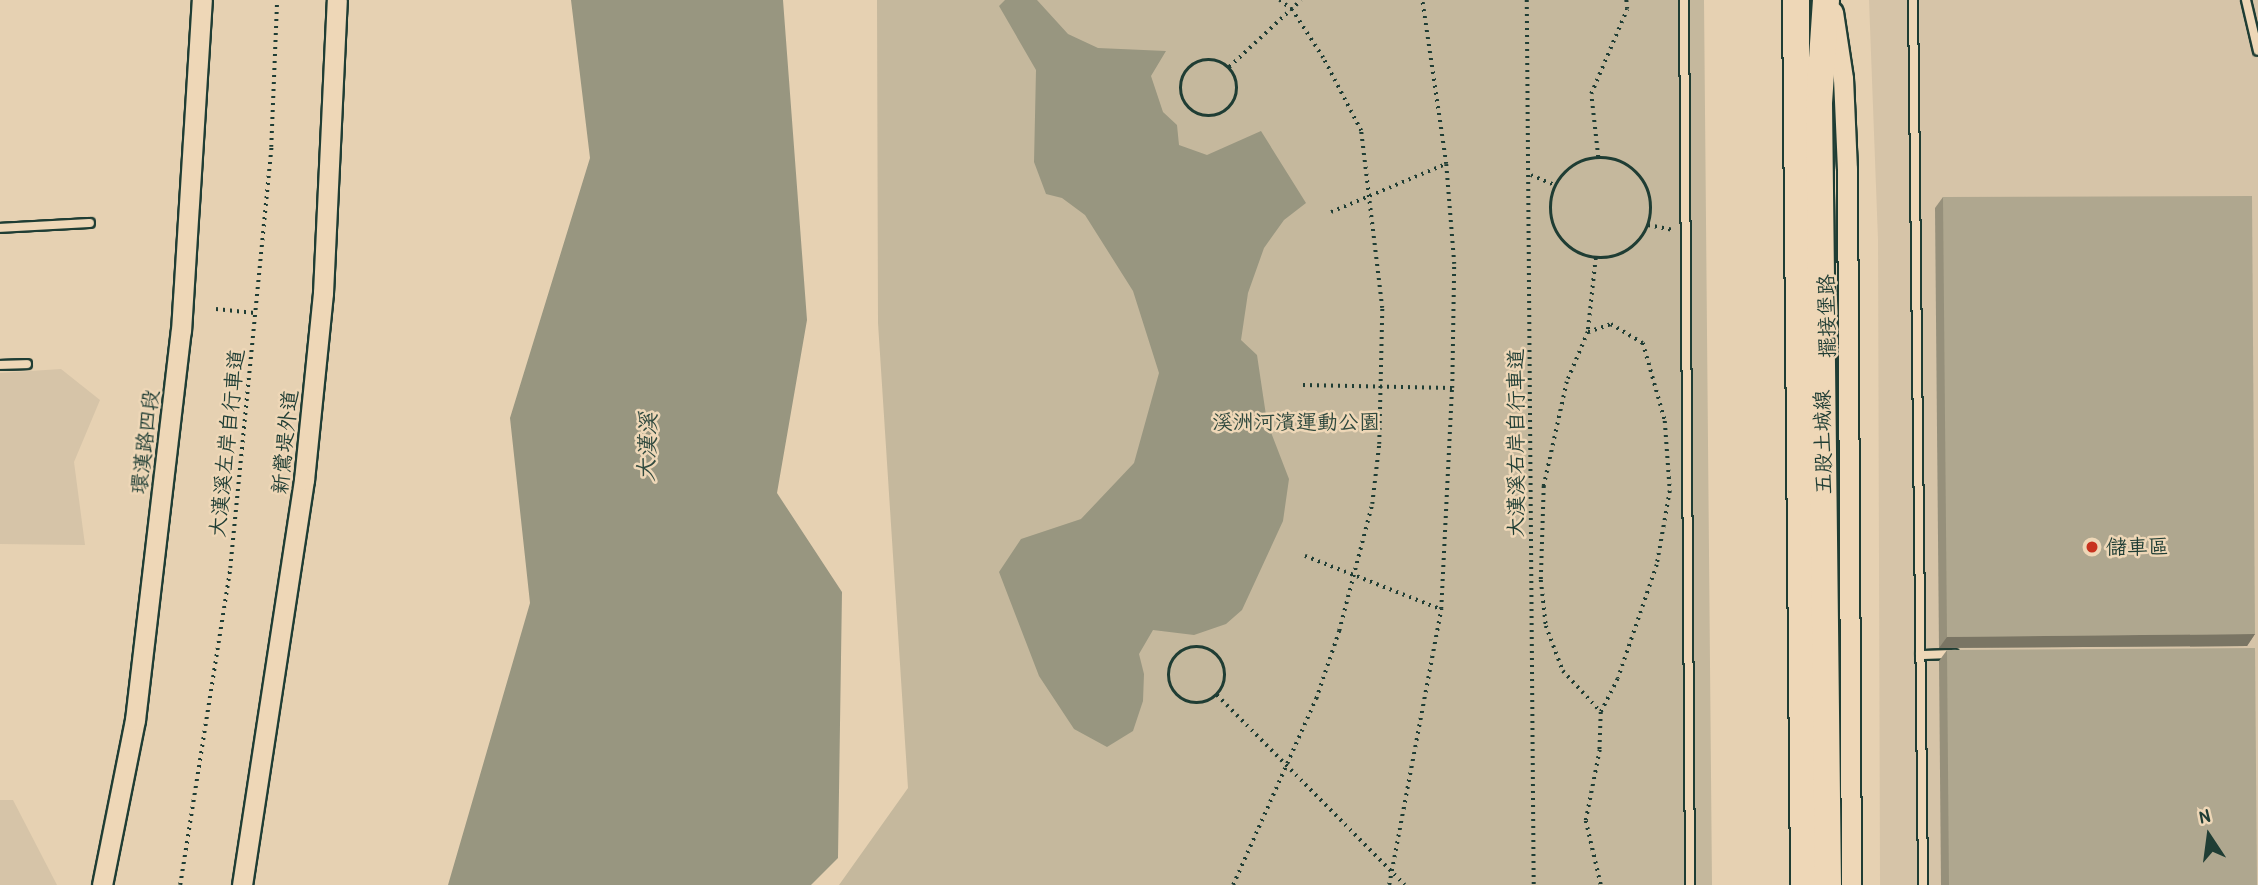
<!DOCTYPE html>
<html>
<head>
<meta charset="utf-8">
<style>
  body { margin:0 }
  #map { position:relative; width:2258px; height:885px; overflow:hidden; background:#e6d1b2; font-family:"Patrick Hand","LXGW WenKai TC",sans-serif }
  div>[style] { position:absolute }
  .built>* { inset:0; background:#d6c4a8 }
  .green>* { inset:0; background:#c5b89d }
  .water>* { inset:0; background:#989680 }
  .path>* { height:3.5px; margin-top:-1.75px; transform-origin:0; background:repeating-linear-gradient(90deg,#1f3d34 0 2px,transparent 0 7px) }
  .path>.ring { margin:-1.75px; padding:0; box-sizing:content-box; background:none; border:3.5px solid #1f3d34; border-radius:50% }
  .roads { filter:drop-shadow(2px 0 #1f3d34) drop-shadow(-2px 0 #1f3d34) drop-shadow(0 2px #1f3d34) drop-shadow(0 -2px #1f3d34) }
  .service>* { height:8px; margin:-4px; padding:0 4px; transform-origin:4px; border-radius:4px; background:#eed7b7 }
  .tertiary>* { height:19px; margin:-9.5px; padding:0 9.5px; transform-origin:9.5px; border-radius:9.5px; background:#eed7b7 }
  .trunk>* { height:26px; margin:-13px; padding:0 13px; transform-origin:13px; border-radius:13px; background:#eed7b7 }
  .wall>* { inset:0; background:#96907b }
  .shaded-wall>* { inset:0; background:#7a7564 }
  .building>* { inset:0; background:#afa78f }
  .dots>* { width:19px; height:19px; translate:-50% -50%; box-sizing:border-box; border:4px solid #eed7b7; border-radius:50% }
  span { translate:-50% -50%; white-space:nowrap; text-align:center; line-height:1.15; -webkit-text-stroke:5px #eed7b7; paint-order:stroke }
  .street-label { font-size:21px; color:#1f3d34 }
  .park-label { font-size:21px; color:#30493e }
  .poi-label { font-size:21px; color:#1f3d34 }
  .left { translate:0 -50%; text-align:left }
  .water-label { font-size:23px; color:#314a3f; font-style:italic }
  .north { position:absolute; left:2174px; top:801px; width:70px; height:70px; -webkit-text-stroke:5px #eed7b7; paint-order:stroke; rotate:347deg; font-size:19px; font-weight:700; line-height:28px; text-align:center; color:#1f3d34 }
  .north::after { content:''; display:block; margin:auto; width:24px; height:32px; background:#1f3d34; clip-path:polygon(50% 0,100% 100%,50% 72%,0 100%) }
</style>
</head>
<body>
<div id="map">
  <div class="built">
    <i style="clip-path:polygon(1869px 0,2258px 0,2258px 885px,1880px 885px,1878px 240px)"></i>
    <i style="clip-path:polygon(61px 369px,100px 400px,74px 462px,85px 545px,0 544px,0 373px)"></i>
    <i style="clip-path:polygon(0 800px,13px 800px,57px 885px,0 885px)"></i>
  </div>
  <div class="green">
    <i style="clip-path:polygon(877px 0,1704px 0,1712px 885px,839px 885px,908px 788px,878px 323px)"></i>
  </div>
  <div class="water">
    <i style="clip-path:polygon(571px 0,783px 0,807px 320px,777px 493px,842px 592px,838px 858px,811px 885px,448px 885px,530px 603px,510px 418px,590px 158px)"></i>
    <i style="clip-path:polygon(1005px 0,1037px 0,1068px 34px,1098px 48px,1166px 51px,1151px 76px,1163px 112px,1177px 125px,1179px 145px,1207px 155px,1261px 131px,1306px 203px,1284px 220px,1264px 248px,1248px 293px,1241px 340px,1257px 355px,1267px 422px,1289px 479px,1283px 521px,1242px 610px,1226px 624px,1194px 635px,1153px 630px,1139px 654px,1144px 674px,1143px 701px,1133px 731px,1107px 747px,1074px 729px,1039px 676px,999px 572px,1021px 539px,1081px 519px,1134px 463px,1159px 373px,1133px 291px,1085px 215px,1062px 198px,1046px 194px,1034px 162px,1036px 70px,999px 6px)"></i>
  </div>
  <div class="path">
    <i style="left:1527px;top:0;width:885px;rotate:89.55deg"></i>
    <i class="ring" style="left:1181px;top:60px;width:52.5px;height:52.5px"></i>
    <i style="left:1229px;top:67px;width:98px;rotate:-42.9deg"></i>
    <i style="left:1598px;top:157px;width:63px;rotate:-96.3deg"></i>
    <i style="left:1591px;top:94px;width:92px;rotate:-67deg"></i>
    <i style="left:1627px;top:9px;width:9px;rotate:-96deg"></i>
    <i class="ring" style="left:1551px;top:158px;width:96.5px;height:96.5px"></i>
    <i style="left:1531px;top:175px;width:26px;rotate:23deg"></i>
    <i style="left:1331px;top:212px;width:125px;rotate:-22.7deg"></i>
    <i style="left:1648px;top:225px;width:26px;rotate:11deg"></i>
    <i style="left:1596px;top:258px;width:74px;rotate:96.2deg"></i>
    <i style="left:1588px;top:332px;width:54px;rotate:112.8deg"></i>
    <i style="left:1567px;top:382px;width:107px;rotate:102.5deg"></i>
    <i style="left:1544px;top:486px;width:94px;rotate:91.8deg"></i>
    <i style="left:1541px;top:580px;width:46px;rotate:83.8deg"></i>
    <i style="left:1546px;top:626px;width:48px;rotate:69.3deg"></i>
    <i style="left:1563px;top:671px;width:56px;rotate:47.2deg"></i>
    <i style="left:1601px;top:712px;width:38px;rotate:92deg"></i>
    <i style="left:1600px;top:750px;width:72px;rotate:101.2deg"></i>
    <i style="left:1586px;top:821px;width:66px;rotate:76.8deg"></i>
    <i style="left:216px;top:309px;width:39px;rotate:6deg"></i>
    <i style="left:1588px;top:332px;width:24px;rotate:-19deg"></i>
    <i style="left:1611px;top:324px;width:37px;rotate:31deg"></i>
    <i style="left:1643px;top:343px;width:81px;rotate:74.2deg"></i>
    <i style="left:1665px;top:421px;width:70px;rotate:85.9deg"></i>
    <i style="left:1670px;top:491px;width:75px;rotate:100deg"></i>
    <i style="left:1657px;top:565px;width:120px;rotate:108.9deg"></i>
    <i style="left:1618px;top:679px;width:37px;rotate:117deg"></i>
    <i style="left:1303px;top:385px;width:149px;rotate:1.2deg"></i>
    <i style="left:1305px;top:556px;width:145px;rotate:21.4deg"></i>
    <i class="ring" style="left:1169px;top:647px;width:52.5px;height:52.5px"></i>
    <i style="left:1217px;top:695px;width:267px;rotate:45.3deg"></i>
    <i style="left:180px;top:885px;width:321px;rotate:-81deg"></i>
    <i style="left:230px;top:568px;width:423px;rotate:-84.4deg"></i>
    <i style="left:271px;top:147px;width:147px;rotate:-87.7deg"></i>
    <i style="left:1233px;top:885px;width:204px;rotate:-66deg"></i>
    <i style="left:1316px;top:699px;width:72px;rotate:-71.3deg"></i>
    <i style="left:1339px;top:631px;width:131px;rotate:-75.4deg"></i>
    <i style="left:1372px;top:504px;width:60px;rotate:-83.3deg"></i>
    <i style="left:1379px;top:444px;width:136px;rotate:-88.7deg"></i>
    <i style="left:1382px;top:308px;width:178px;rotate:-96.8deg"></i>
    <i style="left:1361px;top:131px;width:82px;rotate:-117.5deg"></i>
    <i style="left:1323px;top:58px;width:57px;rotate:-122.9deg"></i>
    <i style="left:1292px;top:10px;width:16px;rotate:-142deg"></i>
    <i style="left:1389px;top:885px;width:281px;rotate:-79.3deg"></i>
    <i style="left:1441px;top:609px;width:221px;rotate:-87.2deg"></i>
    <i style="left:1452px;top:388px;width:124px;rotate:-89.1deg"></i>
    <i style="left:1454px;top:264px;width:100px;rotate:-94.6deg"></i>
    <i style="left:1446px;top:164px;width:166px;rotate:-98.3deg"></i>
  </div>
  <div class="roads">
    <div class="service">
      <i style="left:1684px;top:0;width:885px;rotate:89.61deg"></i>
      <i style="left:1913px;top:0;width:885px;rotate:89.35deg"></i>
      <i style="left:2246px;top:0;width:52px;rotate:76.8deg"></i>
      <i style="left:0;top:228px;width:90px;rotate:-3.2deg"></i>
      <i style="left:0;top:365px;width:27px;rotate:-2deg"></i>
      <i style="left:1920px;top:655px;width:34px;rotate:-2deg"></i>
    </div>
    <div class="tertiary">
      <i style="left:1833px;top:12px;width:67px;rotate:81.4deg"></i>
      <i style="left:1843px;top:78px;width:91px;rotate:87.5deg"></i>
      <i style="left:1847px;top:169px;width:716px;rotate:89.68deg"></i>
      <i style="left:102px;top:885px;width:168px;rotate:-78.7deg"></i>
      <i style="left:135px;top:720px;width:392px;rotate:-83.3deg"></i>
      <i style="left:181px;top:331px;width:332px;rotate:-86.4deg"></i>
      <i style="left:242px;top:885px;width:410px;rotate:-81.3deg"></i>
      <i style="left:304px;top:480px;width:188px;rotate:-84.2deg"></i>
      <i style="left:323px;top:293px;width:293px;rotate:-87.3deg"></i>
    </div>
    <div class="trunk">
      <i style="left:1796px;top:0;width:885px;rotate:89.48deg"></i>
      <i style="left:1826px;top:0;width:104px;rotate:93.9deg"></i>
      <i style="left:1819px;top:104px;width:781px;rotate:89.34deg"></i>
    </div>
  </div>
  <div class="wall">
    <i style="clip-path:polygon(1943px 197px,2255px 634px,2247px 646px,1939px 648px,1935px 208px)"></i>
    <i style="clip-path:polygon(1947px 650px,2257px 885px,1941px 885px,1939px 661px)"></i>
  </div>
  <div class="shaded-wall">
    <i style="clip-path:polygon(2255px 634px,2247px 646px,1939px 648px,1947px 637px)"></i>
  </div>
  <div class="building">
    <i style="clip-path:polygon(2252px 196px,2255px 634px,1947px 637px,1943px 197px)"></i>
    <i style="clip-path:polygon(2255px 648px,2257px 885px,1949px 885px,1947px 650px)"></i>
  </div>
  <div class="dots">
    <i style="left:2092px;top:547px;background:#c8321e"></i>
  </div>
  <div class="street-label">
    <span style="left:1827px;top:316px;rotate:-91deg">擺接堡路</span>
    <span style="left:145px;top:442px;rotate:-83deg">環漢路四段</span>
    <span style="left:285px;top:442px;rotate:-84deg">新鶯堤外道</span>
    <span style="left:1823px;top:442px;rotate:-91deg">五股土城線</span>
    <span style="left:227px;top:443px;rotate:-84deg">大漢溪左岸自行車道</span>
    <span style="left:1516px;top:443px;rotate:-90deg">大漢溪右岸自行車道</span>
  </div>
  <div class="park-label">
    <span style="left:1296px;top:422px">溪洲河濱運動公園</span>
  </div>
  <div class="poi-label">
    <span class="left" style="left:2106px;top:547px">儲車區</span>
  </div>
  <div class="water-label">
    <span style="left:647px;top:447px;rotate:-88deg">大漢溪</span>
  </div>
  <div class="north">N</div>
</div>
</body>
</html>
